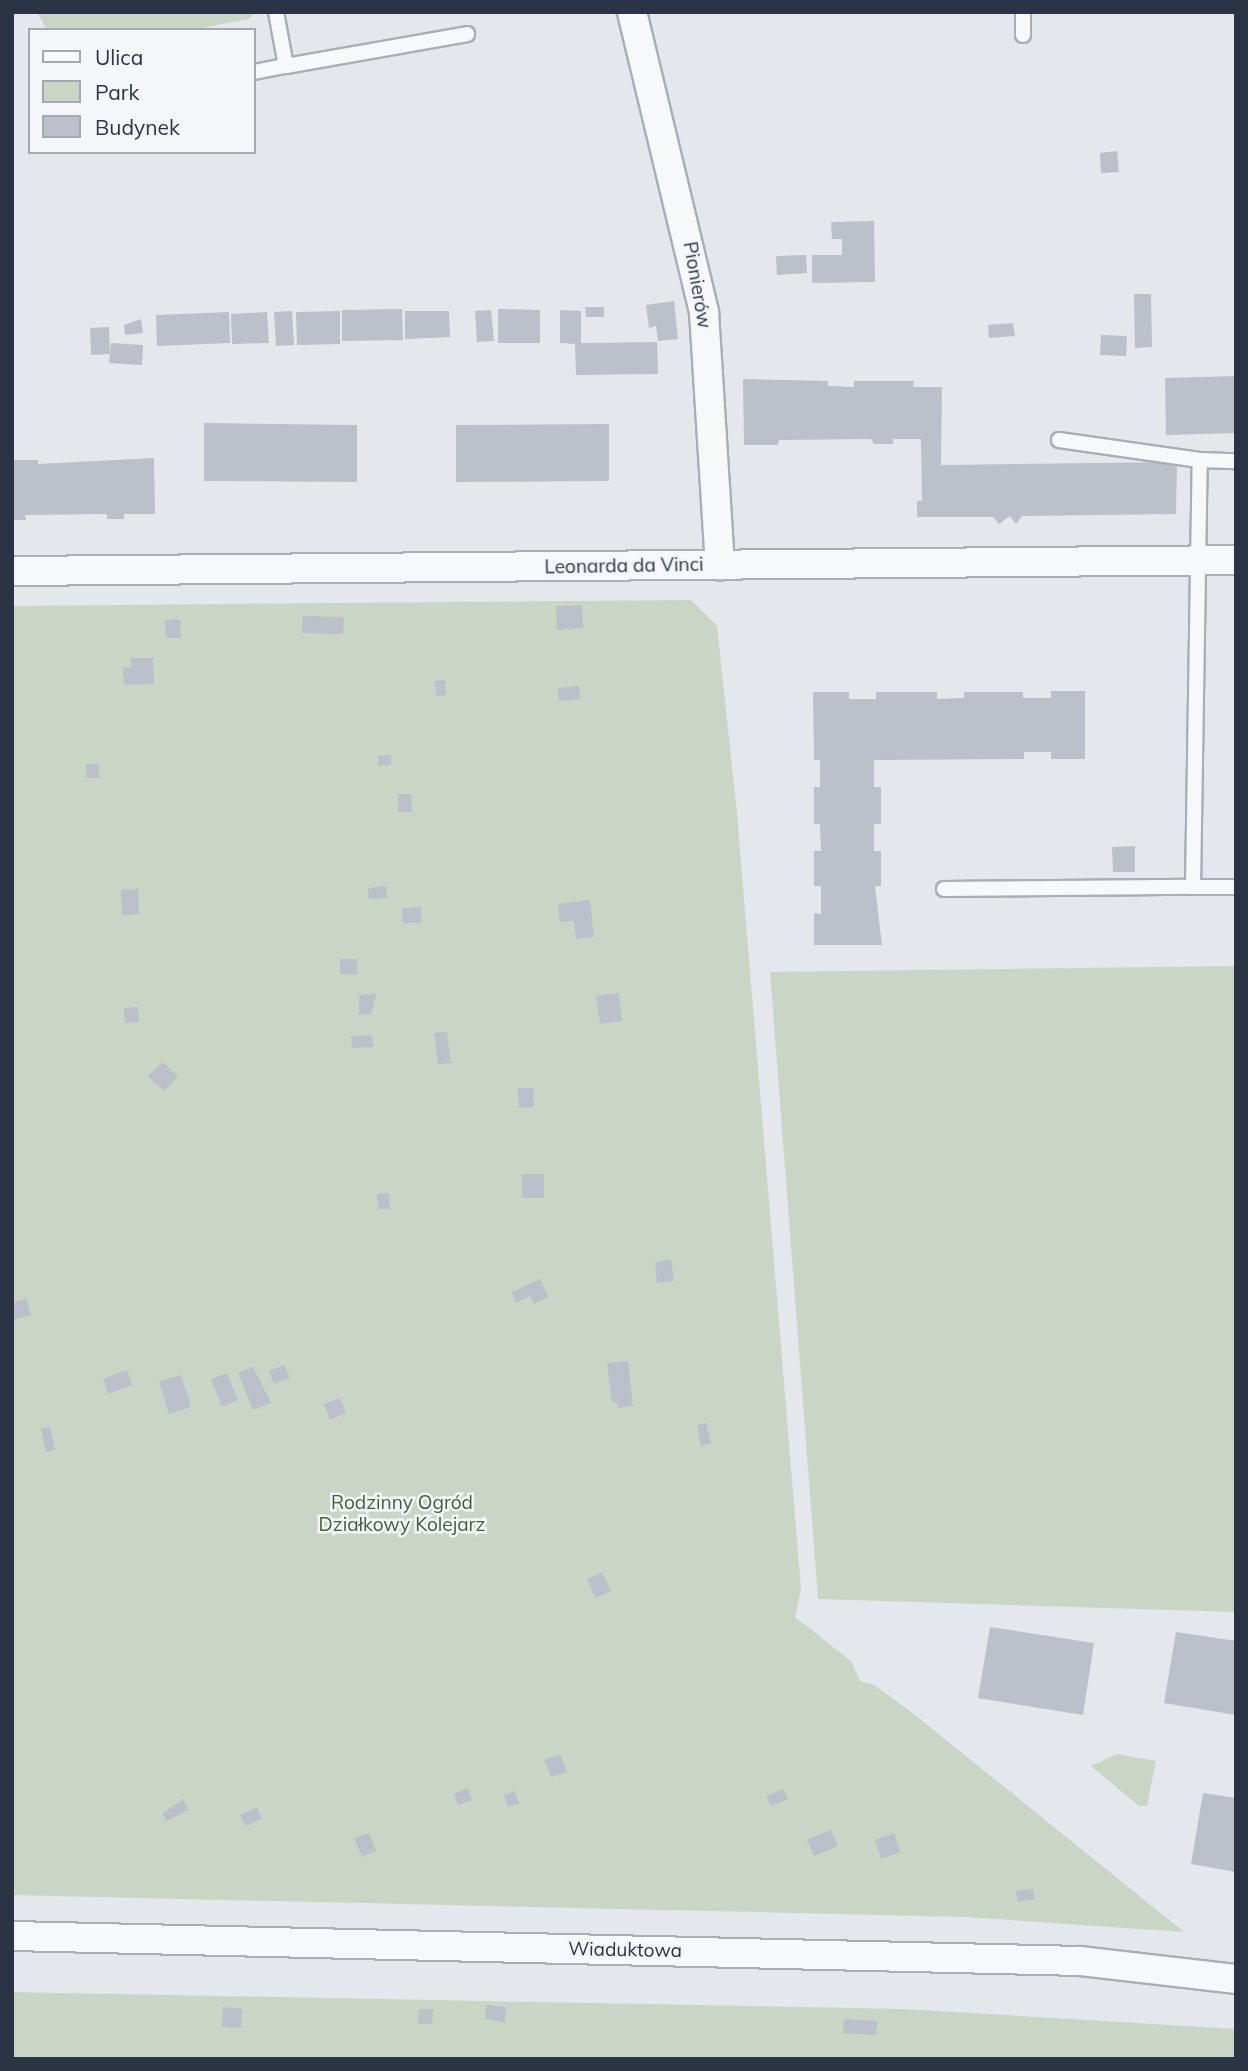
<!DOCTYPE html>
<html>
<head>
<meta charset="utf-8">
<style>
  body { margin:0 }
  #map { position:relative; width:1248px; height:2071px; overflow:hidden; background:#e4e7ec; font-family:Mulish,sans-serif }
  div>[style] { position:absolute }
  .green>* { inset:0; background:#c9d6c5 }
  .building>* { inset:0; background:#bbc0ca }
  .roads { filter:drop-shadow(2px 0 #a9aeb7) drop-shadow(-2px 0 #a9aeb7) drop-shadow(0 2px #a9aeb7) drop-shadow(0 -2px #a9aeb7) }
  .service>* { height:14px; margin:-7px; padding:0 7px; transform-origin:7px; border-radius:7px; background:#f7f8fa }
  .minor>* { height:28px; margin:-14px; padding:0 14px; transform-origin:14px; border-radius:14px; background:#f7f8fa }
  span { translate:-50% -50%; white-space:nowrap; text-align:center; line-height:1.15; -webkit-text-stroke:5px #f4f6f9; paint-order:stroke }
  .street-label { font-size:19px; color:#2b3445 }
  .park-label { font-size:19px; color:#3f6138 }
  .frame { position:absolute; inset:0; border:14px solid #2b3445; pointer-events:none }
  .legend { position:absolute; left:28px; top:28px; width:228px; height:126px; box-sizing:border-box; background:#f4f6f9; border:2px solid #a4a8b1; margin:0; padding:9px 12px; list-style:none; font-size:21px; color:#2b3445 }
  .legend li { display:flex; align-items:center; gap:14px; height:35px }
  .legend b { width:35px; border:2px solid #a4a8b1 }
</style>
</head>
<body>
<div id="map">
  <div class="green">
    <i style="clip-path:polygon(37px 12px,255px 12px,249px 19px,190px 30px,47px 30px)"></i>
    <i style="clip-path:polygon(691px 600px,717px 626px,737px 813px,801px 1589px,795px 1617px,851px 1661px,860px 1681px,874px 1685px,910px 1711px,1184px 1932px,966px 1917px,12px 1895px,12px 606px)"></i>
    <i style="clip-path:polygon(1236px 966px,1236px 1612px,818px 1599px,770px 972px)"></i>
    <i style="clip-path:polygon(1117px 1754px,1156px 1761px,1147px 1806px,1139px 1806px,1091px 1766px)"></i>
    <i style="clip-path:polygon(12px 1992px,904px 2009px,1236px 2029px,1236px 2059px,12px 2059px)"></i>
  </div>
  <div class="building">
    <i style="clip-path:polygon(1117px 151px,1119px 172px,1101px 173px,1100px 153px)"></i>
    <i style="clip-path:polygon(874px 221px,875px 282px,812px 283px,812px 255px,842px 255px,842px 239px,832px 239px,831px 222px)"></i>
    <i style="clip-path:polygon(806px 255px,807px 273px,777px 275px,776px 256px)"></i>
    <i style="clip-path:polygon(1134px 294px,1151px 294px,1152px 347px,1135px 348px)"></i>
    <i style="clip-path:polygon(674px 301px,678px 339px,658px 341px,656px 326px,649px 328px,646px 305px)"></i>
    <i style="clip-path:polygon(585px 307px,604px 307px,604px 317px,586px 317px)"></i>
    <i style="clip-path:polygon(402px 309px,403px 340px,342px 341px,342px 310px)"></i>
    <i style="clip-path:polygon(498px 309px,540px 310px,540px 343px,498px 343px)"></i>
    <i style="clip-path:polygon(491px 310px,494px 341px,477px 342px,475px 311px)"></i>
    <i style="clip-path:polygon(560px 310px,581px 311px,581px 343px,657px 342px,658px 374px,576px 375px,575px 344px,560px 343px)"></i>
    <i style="clip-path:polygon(292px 311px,294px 345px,276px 346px,274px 312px)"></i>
    <i style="clip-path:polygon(340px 311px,340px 344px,297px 345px,296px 312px)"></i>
    <i style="clip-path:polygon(405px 311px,449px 311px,450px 337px,405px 339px)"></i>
    <i style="clip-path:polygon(229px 312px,230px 343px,157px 346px,156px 315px)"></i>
    <i style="clip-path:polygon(267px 312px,269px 343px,232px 344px,231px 314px)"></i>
    <i style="clip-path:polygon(141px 319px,143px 333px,125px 335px,124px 325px)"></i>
    <i style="clip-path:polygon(1013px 323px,1015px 336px,989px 338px,988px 325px)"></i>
    <i style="clip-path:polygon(109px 327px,110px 354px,111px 343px,143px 345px,142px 365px,109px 363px,110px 354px,91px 355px,90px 328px)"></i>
    <i style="clip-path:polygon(1101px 335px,1127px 336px,1126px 356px,1100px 355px)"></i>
    <i style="clip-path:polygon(1236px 376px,1236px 433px,1166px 435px,1165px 378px)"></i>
    <i style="clip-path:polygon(743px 379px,828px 381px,828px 386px,854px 387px,854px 381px,914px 381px,913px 387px,942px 387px,941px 465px,1177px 462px,1176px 514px,1022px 516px,1016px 524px,1010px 516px,999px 524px,993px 517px,917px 517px,917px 501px,922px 501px,921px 439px,893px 439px,893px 444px,874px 444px,871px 439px,779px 440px,778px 445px,744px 445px)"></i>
    <i style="clip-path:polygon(204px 423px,357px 425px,357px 482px,204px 481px)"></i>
    <i style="clip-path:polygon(609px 424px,609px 481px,456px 482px,456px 425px)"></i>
    <i style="clip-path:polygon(154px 458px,155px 514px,124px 514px,124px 519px,107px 519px,107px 514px,25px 515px,26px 520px,12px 520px,12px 460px,38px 460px,38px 464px)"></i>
    <i style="clip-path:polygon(582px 605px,583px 628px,557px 630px,556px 606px)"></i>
    <i style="clip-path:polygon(303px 616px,344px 617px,343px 634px,302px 633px)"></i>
    <i style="clip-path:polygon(180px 619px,181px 638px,166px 638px,165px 620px)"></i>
    <i style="clip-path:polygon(131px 658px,153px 658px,154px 684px,124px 685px,123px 667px,131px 667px)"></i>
    <i style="clip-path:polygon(445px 680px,446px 695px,436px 696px,435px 681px)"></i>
    <i style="clip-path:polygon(579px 686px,580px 699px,559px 701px,558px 688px)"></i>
    <i style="clip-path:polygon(1051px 691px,1085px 691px,1085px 759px,1051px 759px,1051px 752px,1024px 752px,1024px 759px,874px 760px,874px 787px,881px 787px,881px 824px,874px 824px,874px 851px,881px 851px,881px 886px,875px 886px,882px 945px,814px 945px,814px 913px,821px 914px,821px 886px,814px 886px,814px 851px,821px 851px,820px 824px,814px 824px,814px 787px,820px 787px,820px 760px,814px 760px,813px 692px,849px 692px,849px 699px,876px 699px,876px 692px,937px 692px,937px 699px,964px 698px,964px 692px,1023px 692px,1023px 698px,1051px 698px)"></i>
    <i style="clip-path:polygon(391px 755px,391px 765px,378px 766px,378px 756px)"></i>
    <i style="clip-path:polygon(86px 764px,99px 764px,99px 778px,86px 778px)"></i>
    <i style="clip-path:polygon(398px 794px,411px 794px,412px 812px,398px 812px)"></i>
    <i style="clip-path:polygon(1135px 846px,1135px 872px,1113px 872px,1112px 847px)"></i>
    <i style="clip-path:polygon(386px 886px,387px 898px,369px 899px,368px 888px)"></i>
    <i style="clip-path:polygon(138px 889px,139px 914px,122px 915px,121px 890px)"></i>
    <i style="clip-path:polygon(590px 900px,594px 937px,576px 939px,574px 921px,560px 922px,558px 904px)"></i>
    <i style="clip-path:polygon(421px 907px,421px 923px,403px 923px,402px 908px)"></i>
    <i style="clip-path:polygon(340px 959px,357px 959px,357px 975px,340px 974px)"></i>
    <i style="clip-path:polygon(619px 993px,622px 1021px,600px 1024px,596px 996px)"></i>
    <i style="clip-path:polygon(376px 994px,371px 1014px,359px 1015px,359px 995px)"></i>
    <i style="clip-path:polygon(138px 1007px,139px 1022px,125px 1023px,124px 1008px)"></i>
    <i style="clip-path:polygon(447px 1032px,451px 1063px,438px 1064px,434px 1033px)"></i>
    <i style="clip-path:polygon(372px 1035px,373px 1047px,352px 1048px,351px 1036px)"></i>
    <i style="clip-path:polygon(163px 1062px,178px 1077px,164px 1091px,148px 1076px)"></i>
    <i style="clip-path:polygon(518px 1088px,533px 1088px,534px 1107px,519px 1108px)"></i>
    <i style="clip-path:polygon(522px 1174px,544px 1174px,544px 1198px,522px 1198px)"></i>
    <i style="clip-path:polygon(389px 1193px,390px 1209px,379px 1209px,377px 1194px)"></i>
    <i style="clip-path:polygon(671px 1260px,674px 1281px,657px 1283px,655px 1262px)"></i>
    <i style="clip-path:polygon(540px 1279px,548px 1297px,534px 1304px,530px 1296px,516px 1303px,512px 1292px)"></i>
    <i style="clip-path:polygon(26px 1298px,31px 1315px,13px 1320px,12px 1303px)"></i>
    <i style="clip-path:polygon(628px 1361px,633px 1406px,618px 1408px,617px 1402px,612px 1403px,607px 1363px)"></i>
    <i style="clip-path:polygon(284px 1365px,290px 1378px,274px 1384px,269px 1371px)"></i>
    <i style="clip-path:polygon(253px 1367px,271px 1403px,253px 1410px,238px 1373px)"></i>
    <i style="clip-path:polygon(127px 1370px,132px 1385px,108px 1394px,103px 1379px)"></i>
    <i style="clip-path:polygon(227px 1373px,238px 1400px,222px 1407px,211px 1379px)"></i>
    <i style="clip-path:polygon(181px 1375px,191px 1407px,169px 1414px,159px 1381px)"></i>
    <i style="clip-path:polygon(340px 1398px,346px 1413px,330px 1420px,324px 1404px)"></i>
    <i style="clip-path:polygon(706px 1423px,711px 1443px,701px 1446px,697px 1425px)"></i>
    <i style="clip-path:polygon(50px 1427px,55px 1450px,46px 1452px,41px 1428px)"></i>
    <i style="clip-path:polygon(602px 1572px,611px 1591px,595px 1598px,587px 1579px)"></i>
    <i style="clip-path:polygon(990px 1627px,1094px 1643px,1083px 1715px,978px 1698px)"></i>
    <i style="clip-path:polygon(1176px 1632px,1236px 1641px,1236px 1715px,1164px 1703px)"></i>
    <i style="clip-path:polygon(560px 1754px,567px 1772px,551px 1777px,544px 1760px)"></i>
    <i style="clip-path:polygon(468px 1788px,472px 1800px,458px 1805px,454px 1794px)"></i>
    <i style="clip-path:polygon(783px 1789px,788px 1799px,771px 1806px,766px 1796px)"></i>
    <i style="clip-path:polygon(515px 1791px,519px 1803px,508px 1807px,504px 1795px)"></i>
    <i style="clip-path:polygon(1203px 1793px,1236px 1798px,1236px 1872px,1191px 1864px)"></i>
    <i style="clip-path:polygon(183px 1799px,188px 1810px,167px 1821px,162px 1814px)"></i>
    <i style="clip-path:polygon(257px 1807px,262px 1819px,246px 1826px,240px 1815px)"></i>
    <i style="clip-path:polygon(831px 1830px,838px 1846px,814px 1856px,807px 1840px)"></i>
    <i style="clip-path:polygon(369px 1833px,376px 1851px,362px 1857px,354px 1838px)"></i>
    <i style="clip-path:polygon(894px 1833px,900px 1852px,881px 1859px,875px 1840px)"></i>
    <i style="clip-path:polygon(1033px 1889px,1035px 1899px,1018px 1902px,1016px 1891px)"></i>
    <i style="clip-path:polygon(487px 2005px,506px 2007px,505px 2022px,485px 2019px)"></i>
    <i style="clip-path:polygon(223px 2007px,242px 2009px,241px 2028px,222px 2027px)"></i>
    <i style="clip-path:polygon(419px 2009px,433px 2009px,432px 2024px,418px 2024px)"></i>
    <i style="clip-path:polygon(844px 2019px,877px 2021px,876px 2035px,843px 2033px)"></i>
  </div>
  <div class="roads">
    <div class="service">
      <i style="left:276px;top:12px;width:55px;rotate:79.5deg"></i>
      <i style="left:286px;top:66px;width:184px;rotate:-10deg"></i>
      <i style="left:1023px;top:12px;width:23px;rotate:90deg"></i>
      <i style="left:254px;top:72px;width:33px;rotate:-11deg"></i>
      <i style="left:1059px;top:440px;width:142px;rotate:8.1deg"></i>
      <i style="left:1200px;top:460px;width:36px;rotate:2deg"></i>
      <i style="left:1193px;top:887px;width:43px"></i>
      <i style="left:944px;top:889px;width:249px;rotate:-0.5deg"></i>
      <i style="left:1193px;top:887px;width:427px;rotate:-89.1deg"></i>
    </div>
    <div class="minor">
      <i style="left:632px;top:12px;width:309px;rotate:76.5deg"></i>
      <i style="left:704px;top:312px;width:254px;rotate:86.4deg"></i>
      <i style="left:12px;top:571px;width:1224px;rotate:-0.51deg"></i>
      <i style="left:12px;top:1936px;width:1068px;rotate:1.34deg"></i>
      <i style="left:1080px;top:1961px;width:157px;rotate:6.6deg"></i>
    </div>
  </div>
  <div class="street-label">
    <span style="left:697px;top:285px;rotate:80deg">Pionierów</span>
    <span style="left:624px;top:566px;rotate:-1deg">Leonarda da Vinci</span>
    <span style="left:625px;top:1950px;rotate:1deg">Wiaduktowa</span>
  </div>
  <div class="park-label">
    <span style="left:402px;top:1514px">Rodzinny Ogród<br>Działkowy Kolejarz</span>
  </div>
  <div class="frame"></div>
  <ul class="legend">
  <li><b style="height:9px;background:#f7f8fa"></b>Ulica</li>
  <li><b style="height:19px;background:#c9d6c5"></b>Park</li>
  <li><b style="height:19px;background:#bbc0ca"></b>Budynek</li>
  </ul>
</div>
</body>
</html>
